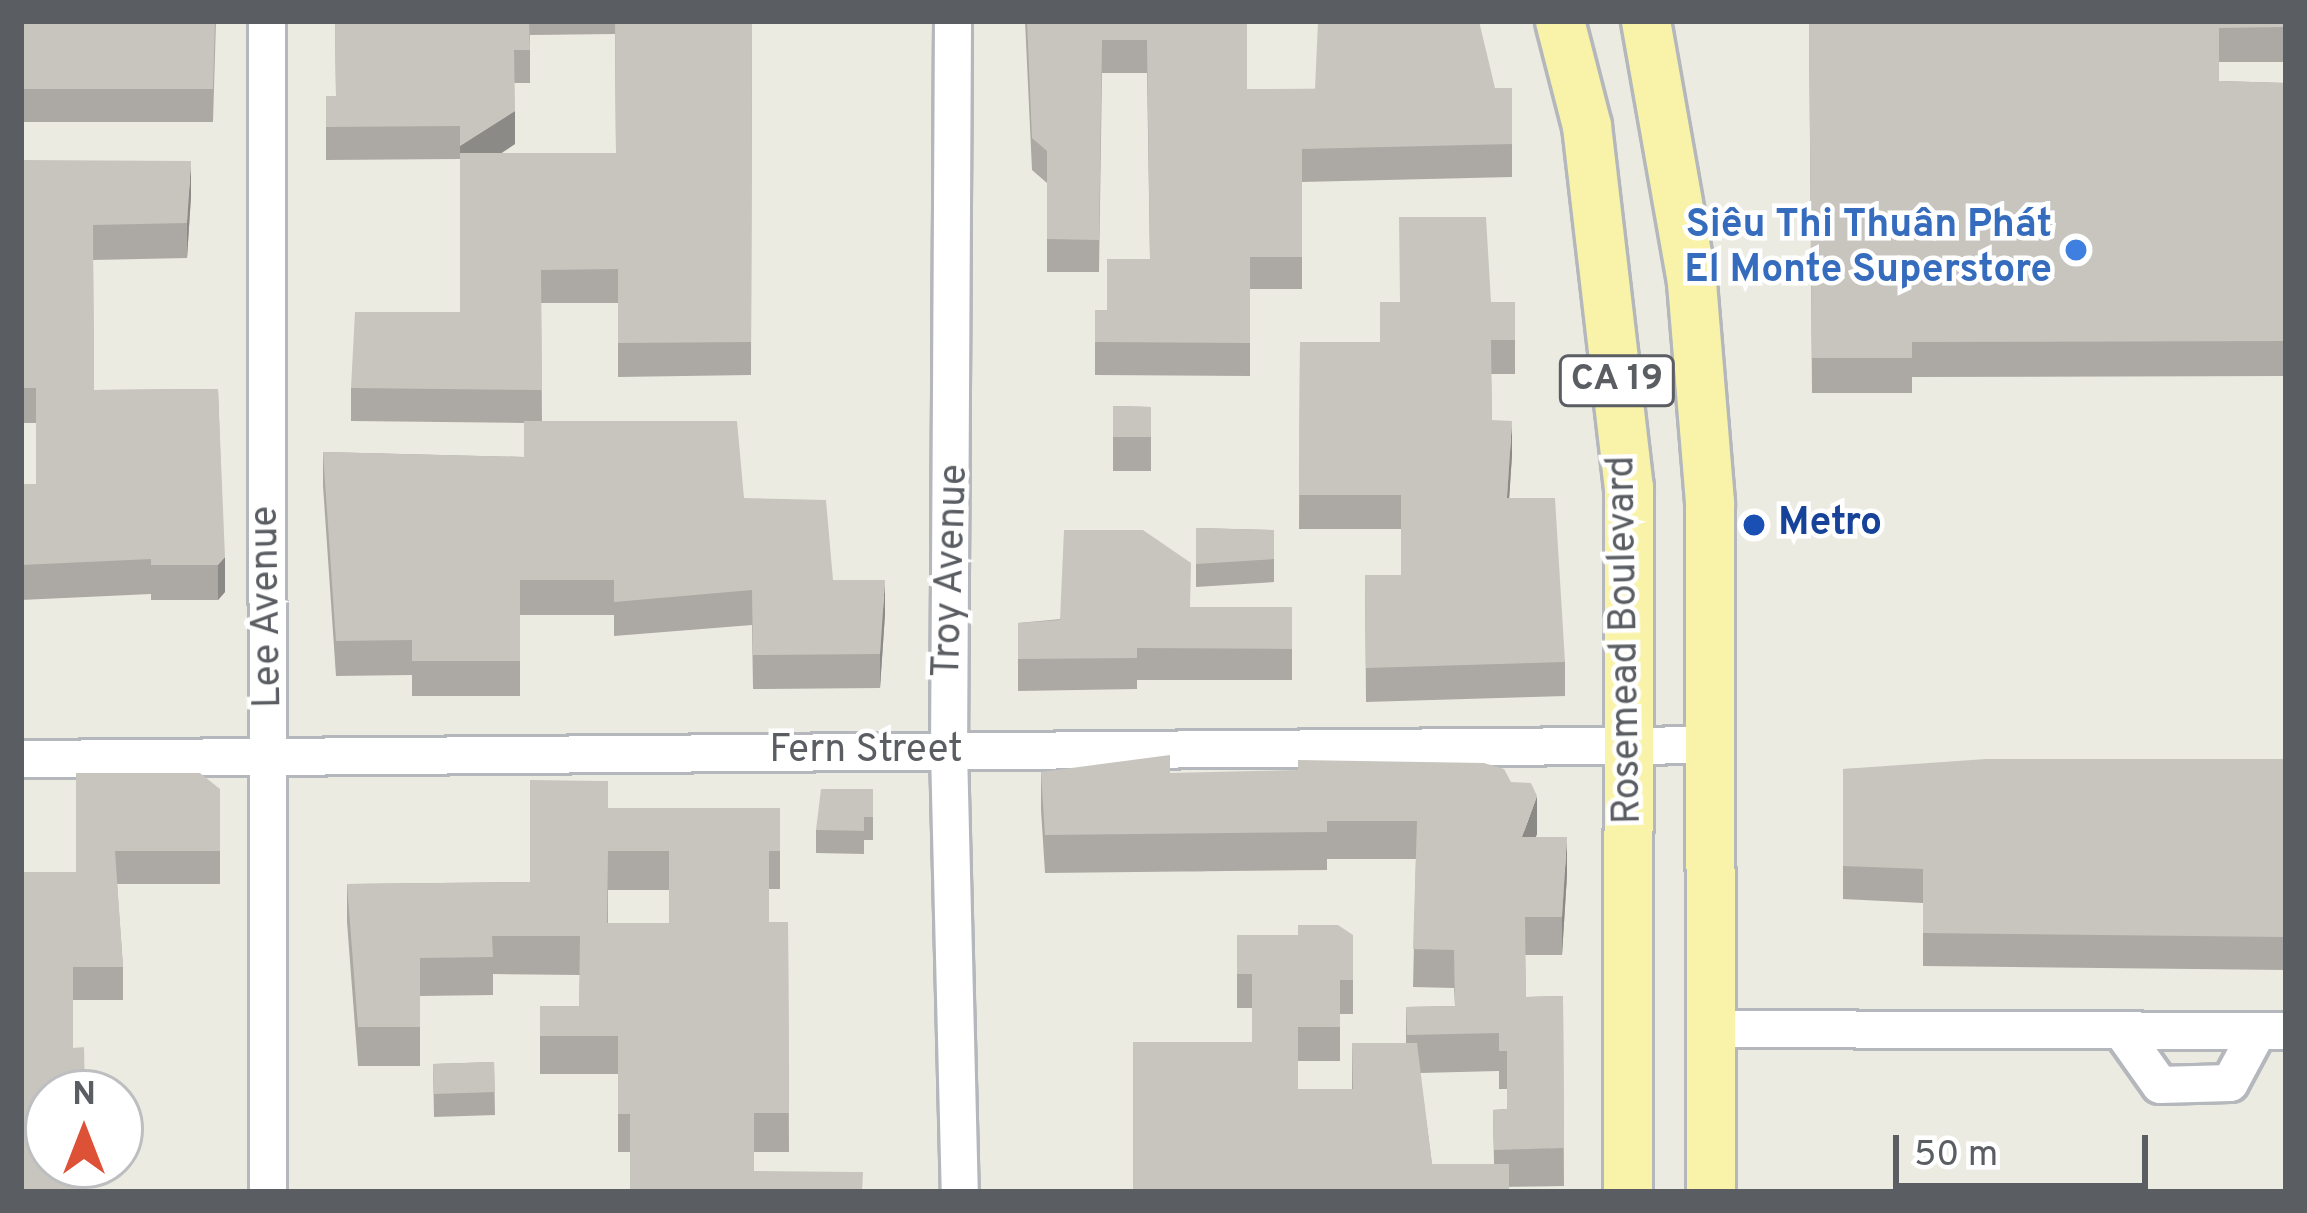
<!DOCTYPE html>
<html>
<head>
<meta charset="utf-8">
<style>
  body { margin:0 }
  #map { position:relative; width:2307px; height:1213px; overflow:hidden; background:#ecebe2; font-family:Overpass,sans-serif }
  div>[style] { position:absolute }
  .roads { filter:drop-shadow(3px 0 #b4b7bb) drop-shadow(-3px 0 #b4b7bb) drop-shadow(0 3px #b4b7bb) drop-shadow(0 -3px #b4b7bb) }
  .minor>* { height:36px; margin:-18px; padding:0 18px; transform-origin:18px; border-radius:18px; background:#fff }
  .major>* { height:48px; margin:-24px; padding:0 24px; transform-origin:24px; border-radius:24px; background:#f9f3aa }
  .wall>* { inset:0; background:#aca9a4 }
  .shaded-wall>* { inset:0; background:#8c8a86 }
  .building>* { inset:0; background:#c8c5bf }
  .dots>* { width:33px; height:33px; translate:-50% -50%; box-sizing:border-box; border:6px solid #fff; border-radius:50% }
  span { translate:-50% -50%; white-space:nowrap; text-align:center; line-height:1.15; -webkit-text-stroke:9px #fff; paint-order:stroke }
  .shield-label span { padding:3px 9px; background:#fff; border:3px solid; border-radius:9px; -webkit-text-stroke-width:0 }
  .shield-label { font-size:36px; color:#5a5d62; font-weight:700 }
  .shop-label { font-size:39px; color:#366cbe; font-weight:700 }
  .right { translate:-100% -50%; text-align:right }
  .transit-label { font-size:39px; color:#164399; font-weight:700 }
  .left { translate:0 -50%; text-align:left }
  .street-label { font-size:39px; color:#5a5d62 }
  .frame { position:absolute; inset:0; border:24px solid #5a5d62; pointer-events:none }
  .north { position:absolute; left:24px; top:1069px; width:120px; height:120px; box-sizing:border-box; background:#fff; border:3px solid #bdbec0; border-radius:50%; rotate:0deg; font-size:33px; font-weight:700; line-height:48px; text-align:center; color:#5a5d62 }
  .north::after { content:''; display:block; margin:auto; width:42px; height:54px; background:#dd5237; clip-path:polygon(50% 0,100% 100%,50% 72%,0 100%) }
  .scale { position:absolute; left:1893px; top:1135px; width:255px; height:54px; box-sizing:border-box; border:6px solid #5a5d62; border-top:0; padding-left:15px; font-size:36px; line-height:42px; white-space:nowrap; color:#5a5d62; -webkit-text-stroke:9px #fff; paint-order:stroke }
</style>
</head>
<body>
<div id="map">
  <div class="roads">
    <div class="minor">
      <i style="left:267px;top:21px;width:1171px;rotate:89.95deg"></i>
      <i style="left:953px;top:21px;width:730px;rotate:90.31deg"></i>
      <i style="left:949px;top:751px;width:441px;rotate:88.6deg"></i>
      <i style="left:21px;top:759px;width:1689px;rotate:-0.47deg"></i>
      <i style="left:1710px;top:1029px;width:576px;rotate:0.2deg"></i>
      <i style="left:2121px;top:1030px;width:67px;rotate:54.7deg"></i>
      <i style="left:2160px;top:1085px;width:70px;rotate:-1.6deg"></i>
      <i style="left:2230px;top:1083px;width:59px;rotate:-61.7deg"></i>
    </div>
    <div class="major">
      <i style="left:1560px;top:21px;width:108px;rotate:75.6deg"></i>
      <i style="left:1587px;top:126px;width:363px;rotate:83.4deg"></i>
      <i style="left:1629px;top:487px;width:705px;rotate:90.08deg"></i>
      <i style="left:1646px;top:21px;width:266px;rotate:80deg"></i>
      <i style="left:1692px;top:283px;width:221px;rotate:85.3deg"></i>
      <i style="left:1710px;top:503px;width:689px;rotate:89.92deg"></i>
    </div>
  </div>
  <div class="wall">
    <i style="clip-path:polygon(21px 21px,216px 21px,213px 122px,21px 122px)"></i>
    <i style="clip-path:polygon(evenodd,335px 21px,752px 21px,751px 375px,618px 377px,618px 303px,541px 303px,542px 421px,744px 498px,833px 580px,885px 614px,880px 688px,753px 689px,752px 625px,614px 636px,614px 615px,520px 615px,520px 696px,412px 696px,412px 675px,336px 676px,323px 486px,323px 452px,524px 457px,524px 423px,351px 421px,351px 388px,460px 312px,460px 159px,326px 160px,326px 96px,336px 96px,335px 21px,615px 34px,616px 153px,502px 153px,515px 144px,514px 83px,530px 83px,530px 35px,615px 34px)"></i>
    <i style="clip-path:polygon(1025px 21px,1247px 21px,1247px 89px,1512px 88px,1512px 177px,1302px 182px,1302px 289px,1250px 289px,1250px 376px,1095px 375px,1095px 310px,1107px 310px,1150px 259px,1147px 73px,1102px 73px,1099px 272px,1047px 272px,1047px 183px,1032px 170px)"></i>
    <i style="clip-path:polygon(1809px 21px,2286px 21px,2286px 62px,2219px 62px,2219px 81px,2286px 83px,2286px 376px,1912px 377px,1912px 393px,1812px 393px)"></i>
    <i style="clip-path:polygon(21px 160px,191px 196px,187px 258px,93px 260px,94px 390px,218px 389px,225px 592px,218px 600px,151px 600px,151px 594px,21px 600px,21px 484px,36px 484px,36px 423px,21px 423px)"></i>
    <i style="clip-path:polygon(1491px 302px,1515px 302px,1515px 374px,1491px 374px,1492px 420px,1512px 455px,1509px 498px,1565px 662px,1565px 696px,1366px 702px,1365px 575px,1401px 575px,1401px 529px,1299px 529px,1300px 342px,1380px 342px)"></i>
    <i style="clip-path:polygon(1113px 406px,1151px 407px,1151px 471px,1113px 471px)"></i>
    <i style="clip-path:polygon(1196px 528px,1274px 530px,1274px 582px,1196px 587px)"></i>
    <i style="clip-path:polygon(1191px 607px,1292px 607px,1292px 680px,1137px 680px,1137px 689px,1018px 691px,1018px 623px)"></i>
    <i style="clip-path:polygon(2286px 759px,2286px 970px,1923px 966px,1923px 903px,1843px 899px,1843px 769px)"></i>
    <i style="clip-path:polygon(evenodd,1041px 772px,1170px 773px,1537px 834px,1535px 837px,1567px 875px,1562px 955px,1525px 955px,1526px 997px,1563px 996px,1564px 1186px,1133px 1192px,1252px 1042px,1252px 1008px,1237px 1008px,1237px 935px,1353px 935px,1353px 1014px,1340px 1014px,1340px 1061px,1298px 1061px,1298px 1089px,1352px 1089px,1352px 1043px,1406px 1043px,1406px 1007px,1455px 1006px,1454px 988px,1413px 987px,1416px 859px,1327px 859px,1327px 870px,1045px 873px,1041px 810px,1041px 772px,1499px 1071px,1499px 1089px,1507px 1089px,1507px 1109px,1493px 1110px,1494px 1164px,1432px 1164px,1420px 1073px,1499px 1071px)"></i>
    <i style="clip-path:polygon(220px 789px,220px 884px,117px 884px,123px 967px,123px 1000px,73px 1000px,73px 1048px,21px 1192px,76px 872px)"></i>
    <i style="clip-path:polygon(873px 789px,873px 840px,864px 840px,864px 854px,816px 853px,816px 830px)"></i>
    <i style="clip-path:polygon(evenodd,608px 808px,780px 808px,780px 889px,769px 889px,769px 922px,788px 922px,789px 1152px,754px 1152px,754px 1171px,863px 1192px,630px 1152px,618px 1152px,618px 1074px,540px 1074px,540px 1006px,579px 1006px,580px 975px,493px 974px,493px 995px,420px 996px,420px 1066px,358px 1066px,347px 922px,347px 884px,530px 882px,608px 808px,608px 890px,669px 890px,669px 923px,608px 923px,608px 890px)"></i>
    <i style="clip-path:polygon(494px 1062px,495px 1115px,434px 1117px,433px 1064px)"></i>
  </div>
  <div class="shaded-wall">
    <i style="clip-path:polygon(515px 111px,515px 144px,460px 179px,460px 146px)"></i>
    <i style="clip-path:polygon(191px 161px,191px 196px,187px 258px,187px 223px)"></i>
    <i style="clip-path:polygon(1512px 421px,1512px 455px,1507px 532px,1507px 498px)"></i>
    <i style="clip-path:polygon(225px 557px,225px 592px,218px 600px,218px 565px)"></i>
    <i style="clip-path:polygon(885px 580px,885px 614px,880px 688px,880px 654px)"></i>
    <i style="clip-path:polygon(1537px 796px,1537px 834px,1522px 875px,1522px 837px)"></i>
    <i style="clip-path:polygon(1567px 837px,1567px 875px,1562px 955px,1562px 917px)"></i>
  </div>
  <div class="building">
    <i style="clip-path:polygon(21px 21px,215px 21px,213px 89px,21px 89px)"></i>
    <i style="clip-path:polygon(335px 21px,529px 21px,530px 50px,514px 50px,515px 111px,460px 146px,460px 126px,326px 127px,326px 96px,336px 96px)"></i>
    <i style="clip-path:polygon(615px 21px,752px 21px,751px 342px,618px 343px,618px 269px,541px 270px,542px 390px,351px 388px,355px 312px,460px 312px,460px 153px,616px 153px)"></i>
    <i style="clip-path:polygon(1027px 21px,1247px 21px,1247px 89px,1315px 89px,1318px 21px,1479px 21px,1495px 88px,1512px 88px,1512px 144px,1302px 149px,1302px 257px,1250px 257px,1250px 343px,1095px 342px,1095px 310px,1107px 310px,1107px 259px,1150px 259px,1147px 40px,1102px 40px,1099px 240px,1047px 239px,1047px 151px,1032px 138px)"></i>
    <i style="clip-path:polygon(1809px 21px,2286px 21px,2286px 27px,2219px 28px,2219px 81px,2286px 83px,2286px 341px,1912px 342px,1912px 358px,1812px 358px)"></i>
    <i style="clip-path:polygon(21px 160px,191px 161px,187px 223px,93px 225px,94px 390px,218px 389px,225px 557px,218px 565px,151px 565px,151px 559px,21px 565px,21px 484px,36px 484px,36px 388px,21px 388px)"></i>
    <i style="clip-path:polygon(1399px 217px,1486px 217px,1491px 302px,1515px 302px,1515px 340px,1491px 340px,1492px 420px,1512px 421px,1507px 498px,1555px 498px,1565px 662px,1366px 668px,1365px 575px,1401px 575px,1401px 495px,1299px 495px,1300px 342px,1380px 342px,1380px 302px,1400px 302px)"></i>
    <i style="clip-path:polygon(1113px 406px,1151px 407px,1151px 437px,1113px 437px)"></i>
    <i style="clip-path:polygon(524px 421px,737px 421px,744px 498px,826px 500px,833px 580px,885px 580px,880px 654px,753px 655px,752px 590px,614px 602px,614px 580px,520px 580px,520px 661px,412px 661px,412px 640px,336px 641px,323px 452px,524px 457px)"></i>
    <i style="clip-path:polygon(1196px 528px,1274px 530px,1274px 559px,1196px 564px)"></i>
    <i style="clip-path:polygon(1064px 530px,1143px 530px,1191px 563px,1190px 607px,1292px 607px,1292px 649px,1137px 648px,1137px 658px,1018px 659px,1018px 623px,1060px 620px)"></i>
    <i style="clip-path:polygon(1170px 755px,1170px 773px,1298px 770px,1298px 760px,1484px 763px,1504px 769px,1511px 782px,1531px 783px,1537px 796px,1522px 837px,1567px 837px,1562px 917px,1525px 917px,1526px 997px,1563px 996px,1564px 1148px,1494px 1150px,1493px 1110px,1507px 1109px,1507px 1051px,1499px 1051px,1499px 1033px,1407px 1035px,1406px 1007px,1455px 1006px,1454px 950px,1413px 949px,1417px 821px,1327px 821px,1327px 832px,1045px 835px,1041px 772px)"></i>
    <i style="clip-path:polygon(1986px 759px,2286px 759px,2286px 937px,1923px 933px,1923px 869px,1843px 866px,1843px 769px)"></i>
    <i style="clip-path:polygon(76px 773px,200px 773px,220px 789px,220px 851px,115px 851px,123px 967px,73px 967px,73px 1048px,84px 1047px,85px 1093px,48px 1093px,48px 1165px,85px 1165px,85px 1192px,21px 1192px,21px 872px,76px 872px)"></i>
    <i style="clip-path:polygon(evenodd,530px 780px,608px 781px,608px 808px,780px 808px,780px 851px,769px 851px,769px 922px,788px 922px,789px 1113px,754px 1113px,754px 1171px,863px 1172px,862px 1192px,630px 1192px,630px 1114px,618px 1114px,618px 1036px,540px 1036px,540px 1006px,579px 1006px,580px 936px,492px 936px,493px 957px,420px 958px,420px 1027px,358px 1027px,347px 884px,530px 882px,530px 780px,608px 851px,669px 851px,669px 923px,607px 923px,608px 851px)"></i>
    <i style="clip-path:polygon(821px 789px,873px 789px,873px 817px,864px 817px,864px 831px,816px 830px)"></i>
    <i style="clip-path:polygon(1298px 925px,1338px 925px,1353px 935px,1353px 980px,1340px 980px,1340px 1027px,1298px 1027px,1298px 1089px,1353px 1089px,1352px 1043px,1417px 1043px,1432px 1164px,1509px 1164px,1509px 1192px,1133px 1192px,1133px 1042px,1252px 1042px,1252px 974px,1237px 974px,1237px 935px,1298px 935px)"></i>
    <i style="clip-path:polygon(494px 1062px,495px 1092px,434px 1094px,433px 1064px)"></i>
  </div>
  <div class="dots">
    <i style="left:2076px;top:250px;background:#3f7fe0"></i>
    <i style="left:1754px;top:525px;background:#1a4fb4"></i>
  </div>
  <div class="shield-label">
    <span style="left:1617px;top:381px">CA 19</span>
  </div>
  <div class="shop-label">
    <span class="right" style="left:2052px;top:250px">Siêu Thi Thuân Phát<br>El Monte Superstore</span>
  </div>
  <div class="transit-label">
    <span class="left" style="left:1778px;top:525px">Metro</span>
  </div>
  <div class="street-label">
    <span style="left:953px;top:571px;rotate:-88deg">Troy Avenue</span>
    <span style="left:269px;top:607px;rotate:-91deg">Lee Avenue</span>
    <span style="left:1627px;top:640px;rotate:-91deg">Rosemead Boulevard</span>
    <span style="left:866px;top:752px">Fern Street</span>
  </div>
  <div class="frame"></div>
  <div class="north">N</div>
  <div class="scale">50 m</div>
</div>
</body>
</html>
